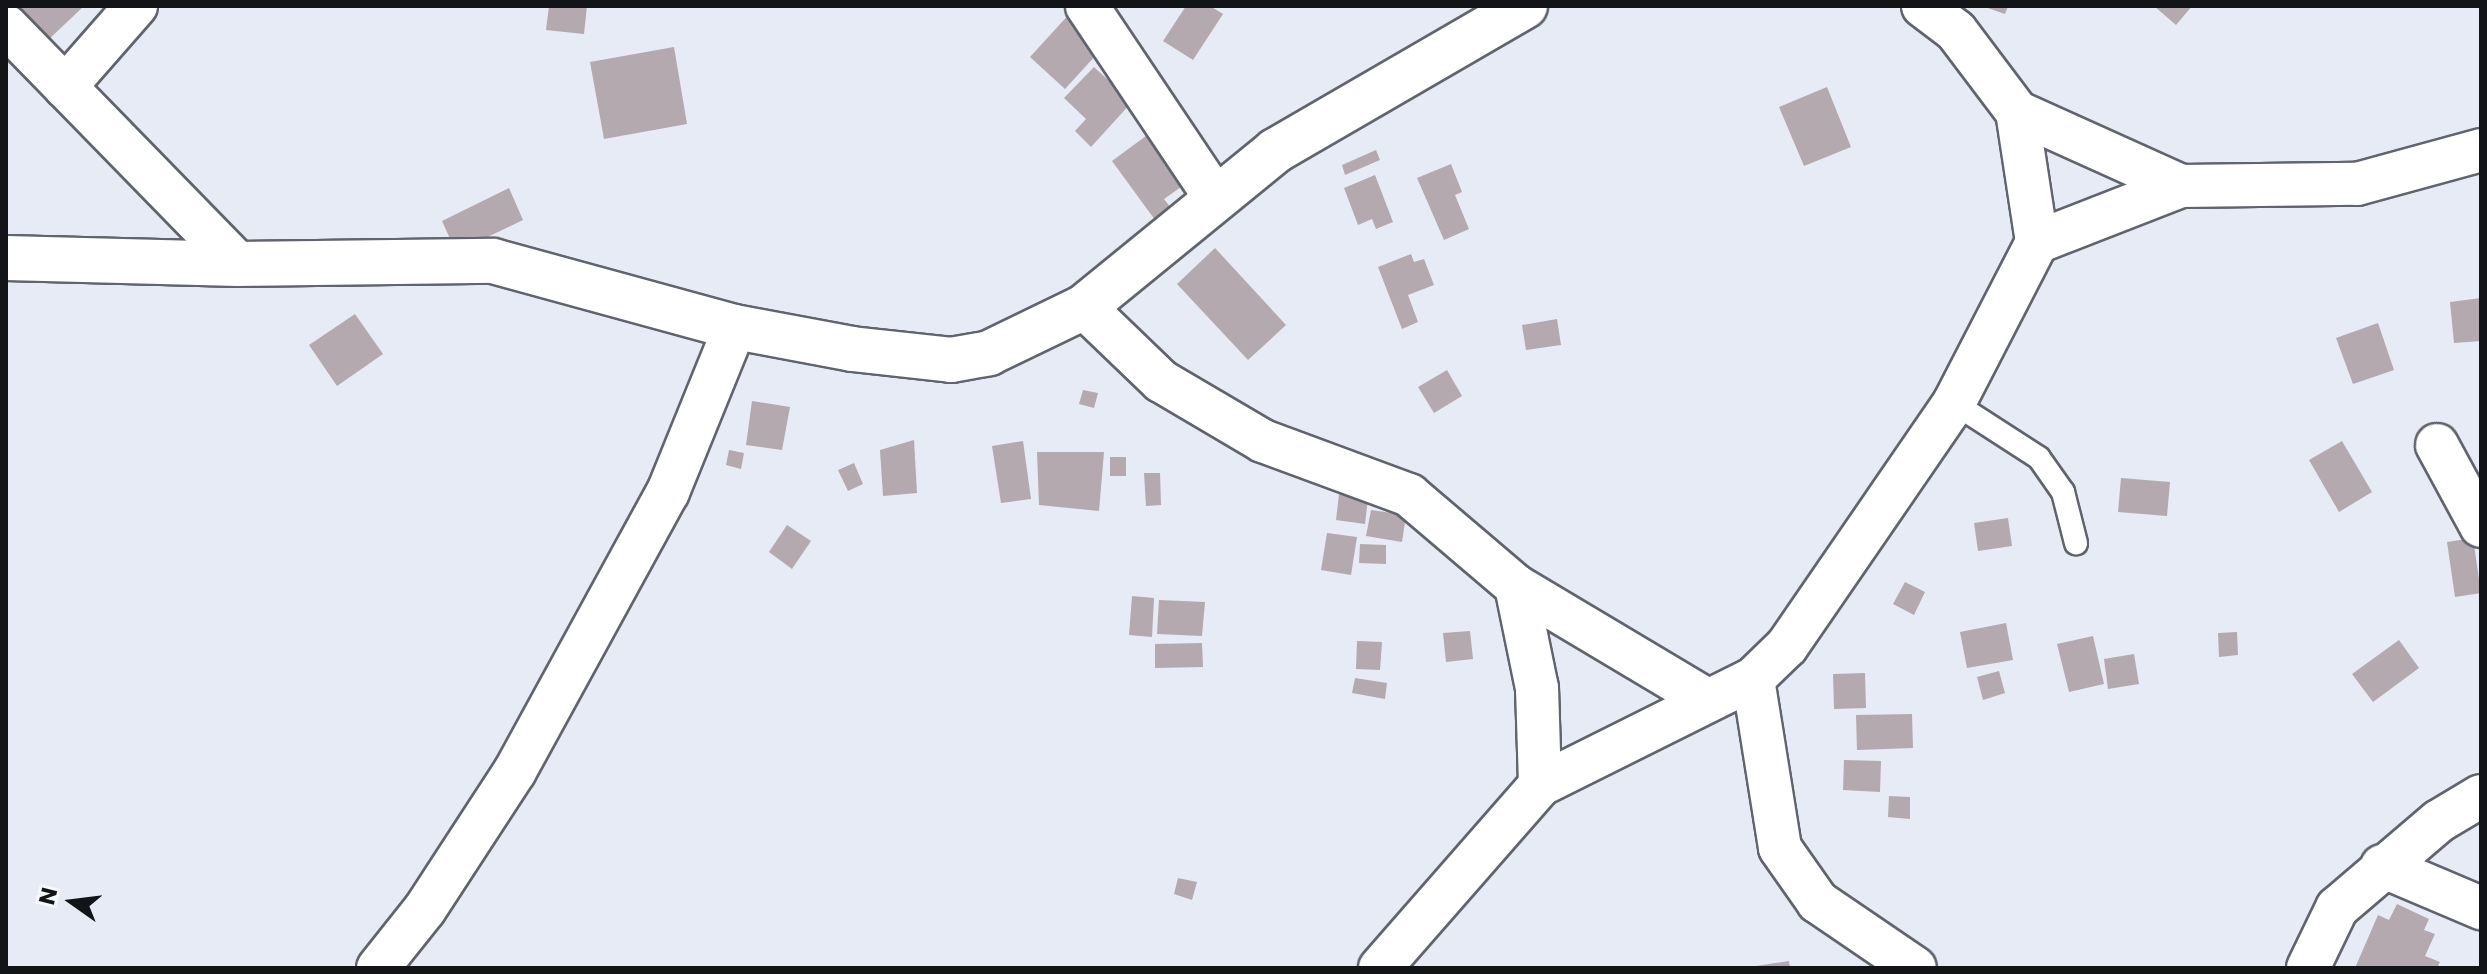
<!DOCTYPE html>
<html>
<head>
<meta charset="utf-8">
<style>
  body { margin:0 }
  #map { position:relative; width:2487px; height:974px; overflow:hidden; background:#e7ebf5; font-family:Poppins,sans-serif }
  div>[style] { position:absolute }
  .building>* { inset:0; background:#b4a9ae }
  .roads { filter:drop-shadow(2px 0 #60646c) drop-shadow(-2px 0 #60646c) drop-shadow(0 2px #60646c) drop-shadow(0 -2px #60646c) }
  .lane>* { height:22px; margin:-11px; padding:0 11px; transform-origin:11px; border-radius:11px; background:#fff }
  .street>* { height:42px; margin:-21px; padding:0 21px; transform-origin:21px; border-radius:21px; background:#fff }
  .secondary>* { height:44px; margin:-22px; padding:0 22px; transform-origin:22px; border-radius:22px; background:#fff }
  span { translate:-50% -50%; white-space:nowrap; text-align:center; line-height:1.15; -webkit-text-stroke:7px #f6f9fe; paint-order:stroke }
  .frame { position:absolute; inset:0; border:8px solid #131417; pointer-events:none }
  .north { position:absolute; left:32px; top:862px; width:80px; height:80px; -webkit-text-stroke:6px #f6f9fe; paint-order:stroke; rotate:284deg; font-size:22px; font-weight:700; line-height:32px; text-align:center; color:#131417 }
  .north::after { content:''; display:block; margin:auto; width:28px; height:36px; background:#131417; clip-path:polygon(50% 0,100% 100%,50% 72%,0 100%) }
</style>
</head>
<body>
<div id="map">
  <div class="building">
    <i style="clip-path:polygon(15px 6px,84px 6px,47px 41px)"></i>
    <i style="clip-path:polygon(549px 6px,587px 6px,584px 34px,546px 30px)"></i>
    <i style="clip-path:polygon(1186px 6px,1210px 6px,1223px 14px,1193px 60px,1163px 41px)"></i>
    <i style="clip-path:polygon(1982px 6px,2008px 6px,2005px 14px)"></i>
    <i style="clip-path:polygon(2154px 6px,2192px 6px,2176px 25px)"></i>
    <i style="clip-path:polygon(1072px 11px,1107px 43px,1065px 89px,1030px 57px)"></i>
    <i style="clip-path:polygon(674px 47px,687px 124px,604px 139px,590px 62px)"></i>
    <i style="clip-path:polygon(1094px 67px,1132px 102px,1091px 147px,1075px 131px,1086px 119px,1064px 98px)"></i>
    <i style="clip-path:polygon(1827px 87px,1851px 147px,1804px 166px,1779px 107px)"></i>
    <i style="clip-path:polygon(1154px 130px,1191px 180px,1164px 199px,1174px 212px,1158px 224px,1112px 161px)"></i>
    <i style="clip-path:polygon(1376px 150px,1380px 160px,1345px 175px,1342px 165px)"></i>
    <i style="clip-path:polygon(1451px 164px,1462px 192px,1455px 195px,1469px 229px,1444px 240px,1417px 178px)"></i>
    <i style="clip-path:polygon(1375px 175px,1393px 222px,1376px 229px,1372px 219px,1358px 225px,1344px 188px)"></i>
    <i style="clip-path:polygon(509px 188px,523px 220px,456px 252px,442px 221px)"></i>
    <i style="clip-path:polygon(1215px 248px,1286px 325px,1248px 360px,1177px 284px)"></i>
    <i style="clip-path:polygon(1411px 254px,1414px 262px,1424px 259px,1434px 285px,1408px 295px,1418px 322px,1402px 329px,1378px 267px)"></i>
    <i style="clip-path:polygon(2481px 298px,2481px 341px,2454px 343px,2450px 302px)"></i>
    <i style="clip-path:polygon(355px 314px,383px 354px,337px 386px,309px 345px)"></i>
    <i style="clip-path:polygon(1557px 319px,1561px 345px,1526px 350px,1522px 325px)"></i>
    <i style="clip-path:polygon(2378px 323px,2394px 370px,2353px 384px,2336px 338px)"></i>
    <i style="clip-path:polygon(1447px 370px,1462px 396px,1434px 413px,1418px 387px)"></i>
    <i style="clip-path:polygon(1083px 390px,1098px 393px,1094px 408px,1079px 404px)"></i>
    <i style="clip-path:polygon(752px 401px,790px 407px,782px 450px,746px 445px)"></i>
    <i style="clip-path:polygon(914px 440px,917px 493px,883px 496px,880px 450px)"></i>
    <i style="clip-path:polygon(1023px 441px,1031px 499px,1001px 503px,992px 446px)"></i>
    <i style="clip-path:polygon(2342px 441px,2372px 492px,2339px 512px,2309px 460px)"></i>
    <i style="clip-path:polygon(729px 450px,744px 453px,741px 469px,726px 465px)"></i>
    <i style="clip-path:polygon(1037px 452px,1104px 452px,1099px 511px,1039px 505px)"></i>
    <i style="clip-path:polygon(1110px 457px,1126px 457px,1126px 476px,1110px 476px)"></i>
    <i style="clip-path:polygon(854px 463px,863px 484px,848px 491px,838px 470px)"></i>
    <i style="clip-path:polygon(1144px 473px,1160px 473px,1161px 505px,1146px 506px)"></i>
    <i style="clip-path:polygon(2121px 478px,2170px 482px,2167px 516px,2118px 512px)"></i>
    <i style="clip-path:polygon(1340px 486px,1369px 490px,1365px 524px,1336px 520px)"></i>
    <i style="clip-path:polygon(1371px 510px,1406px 515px,1402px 542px,1366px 536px)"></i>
    <i style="clip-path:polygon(2008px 518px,2012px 546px,1978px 551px,1974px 523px)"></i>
    <i style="clip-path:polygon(787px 525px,811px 541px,792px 569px,769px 552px)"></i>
    <i style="clip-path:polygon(1327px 533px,1357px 537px,1351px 575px,1321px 570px)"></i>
    <i style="clip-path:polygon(2473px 538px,2481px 593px,2455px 597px,2447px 542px)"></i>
    <i style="clip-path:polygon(1360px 544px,1386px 545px,1386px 564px,1359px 563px)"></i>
    <i style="clip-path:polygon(1905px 582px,1925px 592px,1914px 615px,1893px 604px)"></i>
    <i style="clip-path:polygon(1132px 596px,1154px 598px,1152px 637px,1129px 635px)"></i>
    <i style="clip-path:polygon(1159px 600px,1205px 602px,1202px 636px,1157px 634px)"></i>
    <i style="clip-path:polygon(2006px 623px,2013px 660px,1967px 668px,1960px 632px)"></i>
    <i style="clip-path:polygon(1470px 631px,1473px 659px,1446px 662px,1443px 633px)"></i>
    <i style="clip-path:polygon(2237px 632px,2238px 655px,2219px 657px,2218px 633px)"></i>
    <i style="clip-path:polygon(2093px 636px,2104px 684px,2069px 692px,2057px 644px)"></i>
    <i style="clip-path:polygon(2399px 640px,2419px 668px,2373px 702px,2352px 674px)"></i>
    <i style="clip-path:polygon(1357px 641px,1382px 642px,1380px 670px,1356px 669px)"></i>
    <i style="clip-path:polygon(1202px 643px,1203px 667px,1155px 668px,1155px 644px)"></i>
    <i style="clip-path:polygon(2134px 654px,2139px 684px,2108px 689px,2104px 659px)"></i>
    <i style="clip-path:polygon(1999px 671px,2005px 693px,1983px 700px,1977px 677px)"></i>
    <i style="clip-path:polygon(1865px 673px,1866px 708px,1834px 709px,1833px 674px)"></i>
    <i style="clip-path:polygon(1355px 678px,1387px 683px,1385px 699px,1352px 693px)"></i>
    <i style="clip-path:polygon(1912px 714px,1913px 748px,1857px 750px,1856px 715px)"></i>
    <i style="clip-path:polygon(1844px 760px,1881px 761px,1880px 792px,1843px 790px)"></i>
    <i style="clip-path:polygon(1889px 796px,1910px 797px,1910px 819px,1888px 817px)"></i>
    <i style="clip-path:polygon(1178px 878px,1197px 882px,1192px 900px,1174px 894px)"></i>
    <i style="clip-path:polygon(2397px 904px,2429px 919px,2424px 930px,2435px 934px,2425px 956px,2440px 962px,2437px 968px,2355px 968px,2378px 915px,2389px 920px)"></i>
    <i style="clip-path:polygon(1789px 961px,1790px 968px,1756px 968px,1756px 966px)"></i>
  </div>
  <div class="roads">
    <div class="lane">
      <i style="left:1954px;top:403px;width:101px;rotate:32.9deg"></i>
      <i style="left:2039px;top:458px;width:42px;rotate:54.8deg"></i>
      <i style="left:2063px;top:492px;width:53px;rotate:75.7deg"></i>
    </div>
    <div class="street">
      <i style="left:1087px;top:6px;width:229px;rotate:56.2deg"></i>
      <i style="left:1923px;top:6px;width:41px;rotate:37.1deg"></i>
      <i style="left:1956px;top:31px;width:101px;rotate:53deg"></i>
      <i style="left:2017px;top:112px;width:180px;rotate:24.3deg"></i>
      <i style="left:2181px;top:186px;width:176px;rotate:-0.7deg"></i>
      <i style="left:2357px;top:184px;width:129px;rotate:-15.3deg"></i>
      <i style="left:6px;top:26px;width:332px;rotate:45.7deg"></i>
      <i style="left:65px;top:87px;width:108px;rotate:-48.8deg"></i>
      <i style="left:2037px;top:242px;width:155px;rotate:-21.3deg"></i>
      <i style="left:1084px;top:307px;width:107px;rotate:43.9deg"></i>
      <i style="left:1161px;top:381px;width:118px;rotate:30.5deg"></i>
      <i style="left:1263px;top:441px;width:156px;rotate:20.3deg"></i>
      <i style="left:1409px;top:495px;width:140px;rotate:40.4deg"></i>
      <i style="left:1516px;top:586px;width:104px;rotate:78.4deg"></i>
      <i style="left:1537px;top:688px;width:97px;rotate:88.2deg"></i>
      <i style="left:2437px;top:445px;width:92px;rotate:61.5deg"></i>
      <i style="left:1516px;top:586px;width:222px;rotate:30.8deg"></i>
      <i style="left:1753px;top:679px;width:171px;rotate:80.9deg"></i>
      <i style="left:1780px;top:848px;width:66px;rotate:54.9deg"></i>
      <i style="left:1818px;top:902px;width:117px;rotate:34.2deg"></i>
      <i style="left:2382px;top:866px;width:108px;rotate:23deg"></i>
      <i style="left:378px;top:968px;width:75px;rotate:-51.5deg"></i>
      <i style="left:425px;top:909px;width:165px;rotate:-56.9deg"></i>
      <i style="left:515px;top:771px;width:318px;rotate:-61.3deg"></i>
      <i style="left:668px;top:492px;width:178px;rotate:-67.9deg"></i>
      <i style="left:1380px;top:968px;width:243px;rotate:-48.8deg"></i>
      <i style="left:1540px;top:785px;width:238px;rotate:-26.5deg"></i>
      <i style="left:1753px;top:679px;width:47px;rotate:-44.1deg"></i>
      <i style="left:1787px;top:646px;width:295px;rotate:-55.5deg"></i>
      <i style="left:1954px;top:403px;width:181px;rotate:-62.7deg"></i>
      <i style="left:2037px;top:242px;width:132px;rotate:-98.7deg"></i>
      <i style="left:2308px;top:968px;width:67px;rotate:-64.2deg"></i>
      <i style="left:2337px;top:908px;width:134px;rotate:-40.5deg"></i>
      <i style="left:2439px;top:821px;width:49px;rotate:-30.8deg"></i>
    </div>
    <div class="secondary">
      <i style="left:6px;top:258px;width:232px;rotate:1.5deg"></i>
      <i style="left:238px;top:264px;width:255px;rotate:-0.7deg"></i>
      <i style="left:493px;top:261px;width:251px;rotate:15.3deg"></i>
      <i style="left:735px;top:327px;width:119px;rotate:10.6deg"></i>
      <i style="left:852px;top:349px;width:100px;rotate:6.3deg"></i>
      <i style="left:951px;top:360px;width:39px;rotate:-10deg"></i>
      <i style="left:989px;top:353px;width:106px;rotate:-25.8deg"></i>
      <i style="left:1084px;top:307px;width:247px;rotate:-39.2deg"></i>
      <i style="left:1275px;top:151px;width:289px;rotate:-30.1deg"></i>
    </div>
  </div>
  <div class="frame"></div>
  <div class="north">N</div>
</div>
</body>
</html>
